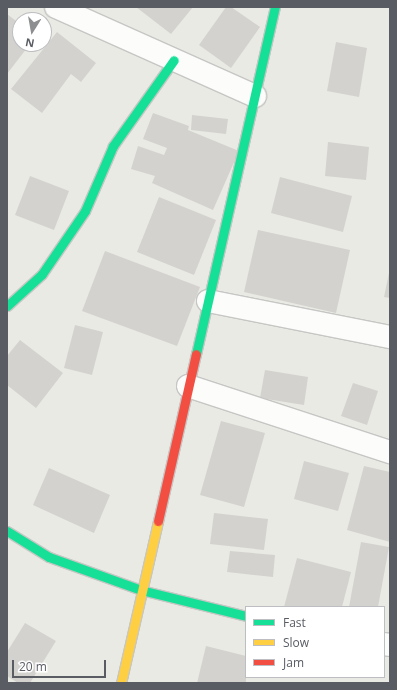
<!DOCTYPE html>
<html>
<head>
<meta charset="utf-8">
<style>
  body { margin:0 }
  #map { position:relative; width:397px; height:690px; overflow:hidden; background:#eaeae4; font-family:"Open Sans",sans-serif }
  div>[style] { position:absolute }
  .building>* { inset:0; background:#d3d2cf }
  .roads { filter:drop-shadow(1px 0 #c6c6c5) drop-shadow(-1px 0 #c6c6c5) drop-shadow(0 1px #c6c6c5) drop-shadow(0 -1px #c6c6c5) }
  .street>* { height:22px; margin:-11px; padding:0 11px; transform-origin:11px; border-radius:11px; background:#fcfcfb }
  .fast>* { height:9px; margin:-4.5px; padding:0 4.5px; transform-origin:4.5px; border-radius:4.5px; background:#16e098 }
  .slow>* { height:9px; margin:-4.5px; padding:0 4.5px; transform-origin:4.5px; border-radius:4.5px; background:#ffcf43 }
  .jam>* { height:9px; margin:-4.5px; padding:0 4.5px; transform-origin:4.5px; border-radius:4.5px; background:#f24e42 }
  span { translate:-50% -50%; white-space:nowrap; text-align:center; line-height:1.15; -webkit-text-stroke:3.5px #fff; paint-order:stroke }
  .frame { position:absolute; inset:0; border:8px solid #595c63; pointer-events:none }
  .legend { position:absolute; left:245px; top:606px; width:140px; height:72px; box-sizing:border-box; background:#fff; border:1px solid #bdbec1; margin:0; padding:5px 7px; list-style:none; font-size:12px; color:#595c63 }
  .legend li { display:flex; align-items:center; gap:8px; height:20px }
  .legend b { width:20px; border:1px solid #bdbec1 }
  .north { position:absolute; left:12px; top:12px; width:40px; height:40px; box-sizing:border-box; background:#fff; border:1px solid #bdbec1; border-radius:50%; rotate:191deg; font-size:11px; font-weight:700; line-height:16px; text-align:center; color:#595c63 }
  .north::after { content:''; display:block; margin:auto; width:14px; height:18px; background:#8c8e90; clip-path:polygon(50% 0,100% 100%,50% 72%,0 100%) }
  .scale { position:absolute; left:12px; top:660px; width:94px; height:18px; box-sizing:border-box; border:2px solid #595c63; border-top:0; padding-left:5px; font-size:12px; line-height:14px; white-space:nowrap; color:#595c63; -webkit-text-stroke:3px #fff; paint-order:stroke }
</style>
</head>
<body>
<div id="map">
  <div class="building">
    <i style="clip-path:polygon(136px 7px,193px 7px,171px 34px)"></i>
    <i style="clip-path:polygon(226px 7px,231px 7px,260px 27px,231px 68px,199px 45px)"></i>
    <i style="clip-path:polygon(7px 14px,20px 24px,20px 44px,30px 44px,7px 74px)"></i>
    <i style="clip-path:polygon(57px 32px,96px 63px,81px 82px,71px 74px,42px 113px,11px 89px)"></i>
    <i style="clip-path:polygon(336px 42px,367px 48px,359px 97px,327px 91px)"></i>
    <i style="clip-path:polygon(153px 113px,189px 126px,188px 130px,239px 151px,213px 210px,152px 183px,155px 176px,131px 169px,138px 146px,164px 155px,167px 148px,143px 139px)"></i>
    <i style="clip-path:polygon(192px 115px,228px 119px,226px 134px,191px 130px)"></i>
    <i style="clip-path:polygon(328px 142px,369px 147px,366px 180px,325px 176px)"></i>
    <i style="clip-path:polygon(30px 176px,69px 191px,54px 230px,15px 215px)"></i>
    <i style="clip-path:polygon(280px 177px,352px 196px,343px 232px,271px 213px)"></i>
    <i style="clip-path:polygon(159px 197px,216px 220px,194px 275px,137px 252px)"></i>
    <i style="clip-path:polygon(258px 230px,350px 250px,336px 313px,244px 292px)"></i>
    <i style="clip-path:polygon(105px 251px,200px 287px,177px 346px,82px 311px)"></i>
    <i style="clip-path:polygon(389px 273px,390px 273px,390px 298px,384px 297px)"></i>
    <i style="clip-path:polygon(75px 325px,103px 332px,92px 375px,64px 368px)"></i>
    <i style="clip-path:polygon(20px 340px,63px 373px,36px 408px,7px 385px,7px 356px)"></i>
    <i style="clip-path:polygon(265px 370px,308px 377px,304px 405px,260px 398px)"></i>
    <i style="clip-path:polygon(353px 383px,378px 391px,367px 425px,341px 416px)"></i>
    <i style="clip-path:polygon(221px 421px,265px 433px,244px 507px,200px 495px)"></i>
    <i style="clip-path:polygon(304px 461px,349px 473px,338px 511px,294px 499px)"></i>
    <i style="clip-path:polygon(364px 466px,390px 472px,390px 542px,347px 530px)"></i>
    <i style="clip-path:polygon(49px 468px,110px 495px,94px 533px,33px 505px)"></i>
    <i style="clip-path:polygon(214px 513px,268px 519px,264px 550px,210px 544px)"></i>
    <i style="clip-path:polygon(361px 542px,389px 547px,378px 607px,349px 607px)"></i>
    <i style="clip-path:polygon(230px 551px,275px 555px,273px 577px,227px 572px)"></i>
    <i style="clip-path:polygon(297px 558px,351px 572px,342px 607px,284px 607px)"></i>
    <i style="clip-path:polygon(25px 623px,56px 641px,30px 683px,18px 683px,7px 676px,7px 652px)"></i>
    <i style="clip-path:polygon(206px 646px,246px 656px,246px 683px,197px 683px)"></i>
  </div>
  <div class="roads">
    <div class="street">
      <i style="left:56px;top:7px;width:218px;rotate:24.1deg"></i>
      <i style="left:208px;top:301px;width:186px;rotate:11.2deg"></i>
      <i style="left:188px;top:386px;width:213px;rotate:18.1deg"></i>
      <i style="left:384px;top:644px;width:6px;rotate:9deg"></i>
    </div>
    <div class="fast">
      <i style="left:7px;top:306px;width:47px;rotate:-42.4deg"></i>
      <i style="left:42px;top:274px;width:76px;rotate:-55.7deg"></i>
      <i style="left:85px;top:211px;width:71px;rotate:-66.7deg"></i>
      <i style="left:113px;top:146px;width:105px;rotate:-54.7deg"></i>
      <i style="left:196px;top:354px;width:356px;rotate:-77.2deg"></i>
      <i style="left:7px;top:531px;width:49px;rotate:31.8deg"></i>
      <i style="left:49px;top:557px;width:98px;rotate:19.7deg"></i>
      <i style="left:141px;top:590px;width:108px;rotate:13.9deg"></i>
    </div>
    <div class="slow">
      <i style="left:121px;top:683px;width:166px;rotate:-77.1deg"></i>
    </div>
    <div class="jam">
      <i style="left:158px;top:521px;width:171px;rotate:-77.2deg"></i>
    </div>
  </div>
  <div class="frame"></div>
  <ul class="legend">
  <li><b style="height:5px;background:#16e098"></b>Fast</li>
  <li><b style="height:5px;background:#ffcf43"></b>Slow</li>
  <li><b style="height:5px;background:#f24e42"></b>Jam</li>
  </ul>
  <div class="north">N</div>
  <div class="scale">20 m</div>
</div>
</body>
</html>
